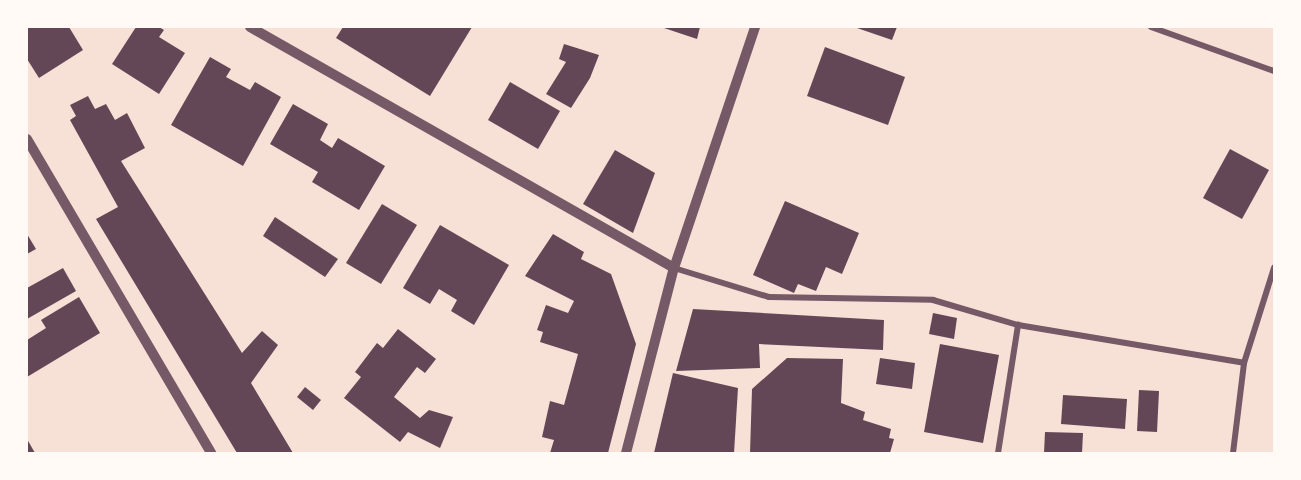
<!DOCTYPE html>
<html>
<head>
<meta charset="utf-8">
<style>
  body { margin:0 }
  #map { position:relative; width:1301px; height:480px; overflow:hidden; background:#f7e1d7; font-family:"DM Sans",sans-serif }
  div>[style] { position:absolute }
  .building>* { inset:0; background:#644757 }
  .minor>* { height:6px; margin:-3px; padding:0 3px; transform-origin:3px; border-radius:3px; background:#755966 }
  .tertiary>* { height:10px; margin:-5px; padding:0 5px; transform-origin:5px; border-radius:5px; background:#755966 }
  span { translate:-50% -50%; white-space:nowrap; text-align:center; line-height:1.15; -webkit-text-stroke:4.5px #fffaf5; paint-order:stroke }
  .frame { position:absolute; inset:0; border:28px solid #fffaf5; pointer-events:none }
</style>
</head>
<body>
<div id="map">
  <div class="building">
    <i style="clip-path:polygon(27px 27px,69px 27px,83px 50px,39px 78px,27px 59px)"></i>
    <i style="clip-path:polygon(136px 27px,159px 27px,164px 30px,159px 37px,185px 53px,159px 94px,112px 64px)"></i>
    <i style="clip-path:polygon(343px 27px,472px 27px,430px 96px,336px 38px)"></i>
    <i style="clip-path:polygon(661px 27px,700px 27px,697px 39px)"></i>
    <i style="clip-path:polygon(854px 27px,897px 27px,892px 40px)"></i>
    <i style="clip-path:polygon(564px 44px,599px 55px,590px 78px,571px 108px,546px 94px,566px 62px,559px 59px)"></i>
    <i style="clip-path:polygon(825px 47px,905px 77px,888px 125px,807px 96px)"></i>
    <i style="clip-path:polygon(210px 57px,231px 69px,226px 77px,250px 90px,255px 82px,281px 97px,243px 166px,171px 125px)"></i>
    <i style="clip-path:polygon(510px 82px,560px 111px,538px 149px,488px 120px)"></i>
    <i style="clip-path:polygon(88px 96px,95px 109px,106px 104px,115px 120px,127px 113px,145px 148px,121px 161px,242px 353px,262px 331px,278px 345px,251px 383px,293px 453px,237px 453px,96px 219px,118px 207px,70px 120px,76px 116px,70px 105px)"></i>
    <i style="clip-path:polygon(293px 104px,328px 124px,320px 140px,332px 148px,338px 138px,385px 166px,359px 210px,312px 182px,318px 172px,270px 144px)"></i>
    <i style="clip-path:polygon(1230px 149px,1269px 170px,1242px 219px,1203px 198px)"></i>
    <i style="clip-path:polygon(615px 150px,655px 173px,633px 233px,583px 204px)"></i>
    <i style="clip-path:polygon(785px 201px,859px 233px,842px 274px,826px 267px,816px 291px,798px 284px,794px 293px,753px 275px)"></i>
    <i style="clip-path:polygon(382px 204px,417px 225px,381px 284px,346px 263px)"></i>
    <i style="clip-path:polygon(275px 217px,338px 259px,325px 277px,263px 236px)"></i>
    <i style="clip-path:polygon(440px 225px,509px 265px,474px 325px,451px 311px,457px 300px,439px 289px,430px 304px,403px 288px)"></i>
    <i style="clip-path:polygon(27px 234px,36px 249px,27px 254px)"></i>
    <i style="clip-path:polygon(553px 234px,584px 252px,581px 259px,611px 274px,636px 344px,608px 453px,550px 453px,554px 440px,542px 437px,550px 401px,564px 405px,578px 354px,540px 342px,543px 332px,537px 330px,546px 305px,568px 313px,574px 301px,525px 276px)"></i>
    <i style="clip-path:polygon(63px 268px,76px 291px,27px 319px,27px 288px)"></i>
    <i style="clip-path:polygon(79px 297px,100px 333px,27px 377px,27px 340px,46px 328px,41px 320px)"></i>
    <i style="clip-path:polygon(693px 309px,884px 320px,883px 350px,759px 344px,760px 368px,676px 371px)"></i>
    <i style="clip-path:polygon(933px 313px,957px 318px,954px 339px,929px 334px)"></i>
    <i style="clip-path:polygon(398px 329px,436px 359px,425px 373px,417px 367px,394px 397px,420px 418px,429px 410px,453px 417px,440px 448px,408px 432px,400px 442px,344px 398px,361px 377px,355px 372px,377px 343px,383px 348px)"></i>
    <i style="clip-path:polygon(940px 344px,999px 355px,983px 443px,924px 432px)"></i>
    <i style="clip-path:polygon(787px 358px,843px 359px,841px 403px,865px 412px,863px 420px,891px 429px,889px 438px,894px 439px,890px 453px,750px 453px,752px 389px)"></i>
    <i style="clip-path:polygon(880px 358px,915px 363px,912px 389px,876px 384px)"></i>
    <i style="clip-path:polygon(673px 373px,738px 388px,734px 453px,654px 453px)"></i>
    <i style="clip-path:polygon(305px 387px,321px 400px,313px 410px,297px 397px)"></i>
    <i style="clip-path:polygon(1139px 390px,1159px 391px,1157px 432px,1137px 431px)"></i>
    <i style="clip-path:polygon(1063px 395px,1127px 399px,1125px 429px,1061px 424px)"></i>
    <i style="clip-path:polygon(1045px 432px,1083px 433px,1082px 453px,1044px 453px)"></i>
    <i style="clip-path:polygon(27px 439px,35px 453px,27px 453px)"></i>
  </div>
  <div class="minor">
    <i style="left:1151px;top:27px;width:131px;rotate:19.7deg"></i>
    <i style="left:674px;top:268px;width:99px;rotate:17deg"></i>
    <i style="left:769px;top:297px;width:164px;rotate:1deg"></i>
    <i style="left:933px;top:300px;width:89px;rotate:16.4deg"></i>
    <i style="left:1018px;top:325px;width:229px;rotate:9.5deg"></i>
    <i style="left:998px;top:453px;width:130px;rotate:-81.1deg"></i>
    <i style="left:1233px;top:453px;width:91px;rotate:-83deg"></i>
    <i style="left:1244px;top:363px;width:100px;rotate:-72.5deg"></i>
  </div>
  <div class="tertiary">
    <i style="left:250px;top:27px;width:488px;rotate:29.6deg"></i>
    <i style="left:27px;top:139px;width:364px;rotate:59.6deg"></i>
    <i style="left:626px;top:453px;width:191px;rotate:-75.5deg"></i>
    <i style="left:674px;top:268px;width:254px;rotate:-71.4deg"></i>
  </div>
  <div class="frame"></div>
</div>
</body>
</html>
